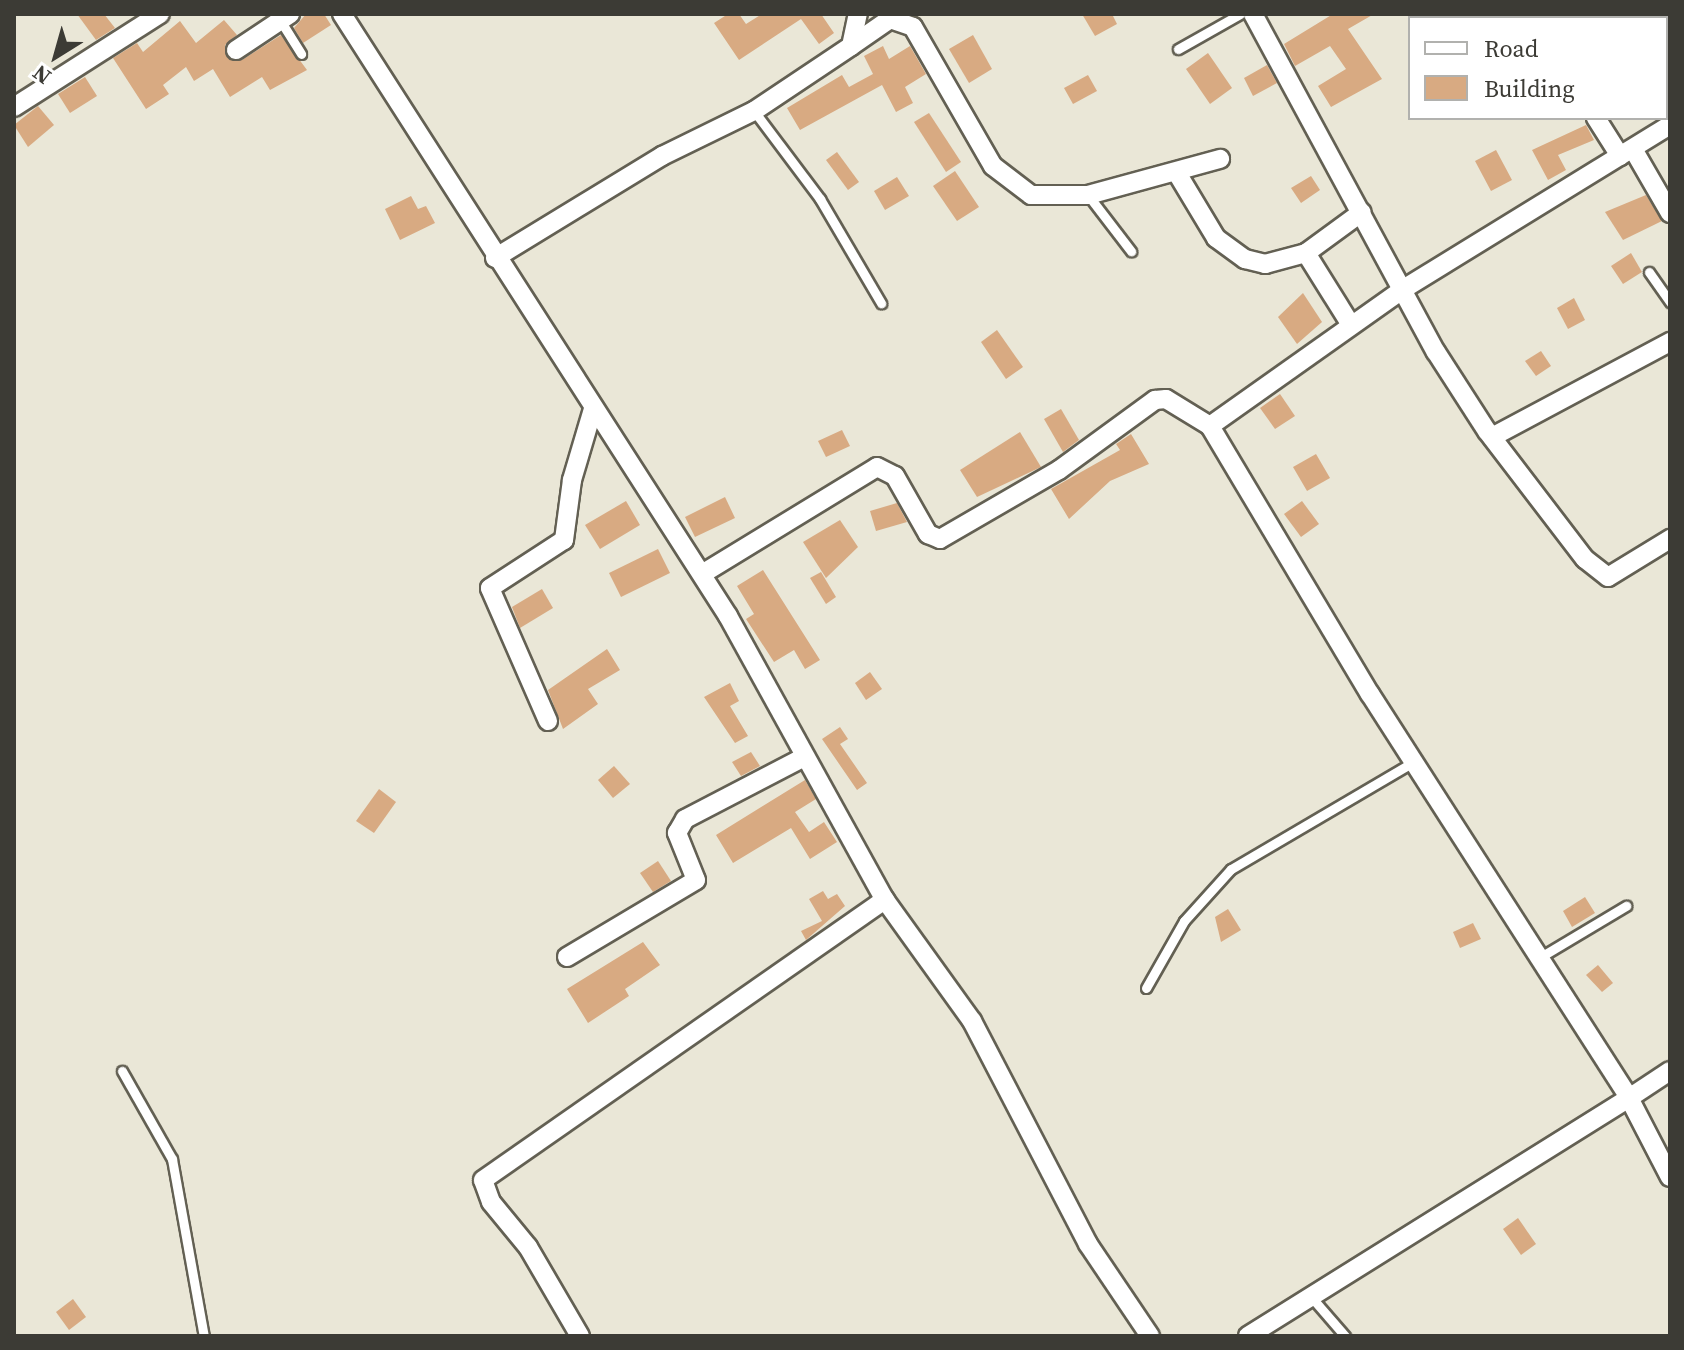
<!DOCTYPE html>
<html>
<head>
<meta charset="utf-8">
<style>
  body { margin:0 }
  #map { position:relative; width:1684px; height:1350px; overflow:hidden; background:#eae7d7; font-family:"Source Serif 4",serif }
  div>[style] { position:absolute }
  .building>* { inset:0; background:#d8aa82 }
  .roads { filter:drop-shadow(2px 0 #636053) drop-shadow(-2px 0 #636053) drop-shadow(0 2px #636053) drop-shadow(0 -2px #636053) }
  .lane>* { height:9px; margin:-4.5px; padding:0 4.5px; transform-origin:4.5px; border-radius:4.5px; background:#fff }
  .street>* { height:18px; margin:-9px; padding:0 9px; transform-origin:9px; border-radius:9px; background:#fff }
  span { translate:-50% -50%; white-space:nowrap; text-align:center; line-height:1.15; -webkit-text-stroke:6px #fff; paint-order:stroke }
  .frame { position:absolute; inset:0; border:16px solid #3c3b35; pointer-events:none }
  .legend { position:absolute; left:1408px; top:16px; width:260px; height:104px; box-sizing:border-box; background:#fff; border:2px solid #b1b1ae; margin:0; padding:10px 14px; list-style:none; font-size:24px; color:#3c3b35 }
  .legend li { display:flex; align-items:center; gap:16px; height:40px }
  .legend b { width:40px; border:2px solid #b1b1ae }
  .north { position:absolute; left:16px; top:16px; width:80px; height:80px; -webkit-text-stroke:6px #fff; paint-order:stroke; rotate:217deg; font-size:22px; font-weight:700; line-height:32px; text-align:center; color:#3c3b35 }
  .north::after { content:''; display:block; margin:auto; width:28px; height:36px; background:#3c3b35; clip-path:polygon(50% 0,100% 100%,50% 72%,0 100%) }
</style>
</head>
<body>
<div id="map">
  <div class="building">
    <i style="clip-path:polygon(77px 14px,104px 14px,115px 28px,96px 40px)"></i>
    <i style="clip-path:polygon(306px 14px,324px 14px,331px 25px,303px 43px,294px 28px)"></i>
    <i style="clip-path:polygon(728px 14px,739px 14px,746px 24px,762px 14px,821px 14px,834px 33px,819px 44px,801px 19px,739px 60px,714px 23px)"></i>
    <i style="clip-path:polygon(1082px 14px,1112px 14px,1117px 24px,1095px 36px)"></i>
    <i style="clip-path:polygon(1333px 14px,1374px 14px,1348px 29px,1382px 79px,1331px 107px,1318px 86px,1346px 69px,1330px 46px,1295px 66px,1284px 44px)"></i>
    <i style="clip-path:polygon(224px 20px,237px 35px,225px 45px,230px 60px,242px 60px,281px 35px,307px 70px,270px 90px,262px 77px,230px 97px,213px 69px,194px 81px,186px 67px,163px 85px,169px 94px,146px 109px,113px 58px,137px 43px,143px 52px,180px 21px,196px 43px)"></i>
    <i style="clip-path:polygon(973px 35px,992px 69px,969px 83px,949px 49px)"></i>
    <i style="clip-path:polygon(883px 46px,889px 59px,910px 46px,926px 74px,905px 87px,913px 103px,896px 112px,882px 85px,800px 130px,787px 108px,842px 75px,849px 87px,873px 74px,864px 56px)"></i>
    <i style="clip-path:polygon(1208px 53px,1232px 88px,1210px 104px,1186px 69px)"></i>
    <i style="clip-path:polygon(1267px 65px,1277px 83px,1253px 96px,1244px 78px)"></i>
    <i style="clip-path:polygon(1088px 75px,1097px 91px,1073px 104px,1064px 88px)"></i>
    <i style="clip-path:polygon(85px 77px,97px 96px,70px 113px,58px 94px)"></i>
    <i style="clip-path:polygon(38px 106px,54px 125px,28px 147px,14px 125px)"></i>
    <i style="clip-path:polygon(929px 113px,961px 162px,946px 172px,914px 122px)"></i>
    <i style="clip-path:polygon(1586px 125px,1594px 140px,1558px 155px,1566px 170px,1548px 180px,1532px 150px)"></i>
    <i style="clip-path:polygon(1496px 150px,1512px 180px,1491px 191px,1475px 161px)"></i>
    <i style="clip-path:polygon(837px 152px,859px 182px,848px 190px,826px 160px)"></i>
    <i style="clip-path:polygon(955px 171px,979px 207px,957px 221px,933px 186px)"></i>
    <i style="clip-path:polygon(1311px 176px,1320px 190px,1301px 203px,1291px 188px)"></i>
    <i style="clip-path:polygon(897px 177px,909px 196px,885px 210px,874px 191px)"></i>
    <i style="clip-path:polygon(1646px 195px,1662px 221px,1623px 240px,1605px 212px)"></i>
    <i style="clip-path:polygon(411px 196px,418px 209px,426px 206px,435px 223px,400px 240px,385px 209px)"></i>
    <i style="clip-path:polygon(1631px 253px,1642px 272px,1623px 284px,1611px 266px)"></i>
    <i style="clip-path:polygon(1303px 293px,1322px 322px,1297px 344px,1278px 317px)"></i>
    <i style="clip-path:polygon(1574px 298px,1585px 320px,1568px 329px,1557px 308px)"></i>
    <i style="clip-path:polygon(997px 330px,1023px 367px,1006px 379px,981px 342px)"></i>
    <i style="clip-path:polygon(1541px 351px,1551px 366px,1536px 376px,1525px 361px)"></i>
    <i style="clip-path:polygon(1280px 394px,1295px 416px,1275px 429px,1260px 408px)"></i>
    <i style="clip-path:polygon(1061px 409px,1079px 440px,1063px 452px,1044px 419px)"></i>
    <i style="clip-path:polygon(842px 430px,850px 446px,826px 457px,818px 441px)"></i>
    <i style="clip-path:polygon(1020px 432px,1041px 467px,977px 497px,960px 470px)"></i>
    <i style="clip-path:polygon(1131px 434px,1149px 464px,1110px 481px,1069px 519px,1051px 489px,1120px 450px,1116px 444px)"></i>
    <i style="clip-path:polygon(1316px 454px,1330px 478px,1307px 491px,1293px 467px)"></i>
    <i style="clip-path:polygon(725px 497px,735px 518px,695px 537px,685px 517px)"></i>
    <i style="clip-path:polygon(626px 501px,640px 525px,600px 549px,585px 525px)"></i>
    <i style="clip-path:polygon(1302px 501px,1319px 524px,1301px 537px,1284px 514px)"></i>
    <i style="clip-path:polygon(897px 503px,907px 522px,876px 531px,870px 511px)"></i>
    <i style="clip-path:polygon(840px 520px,858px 547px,826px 578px,803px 542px)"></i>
    <i style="clip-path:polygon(658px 549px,670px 573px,621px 597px,609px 573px)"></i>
    <i style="clip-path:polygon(763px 570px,820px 660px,805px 669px,794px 650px,774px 662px,746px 619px,754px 614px,737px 586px)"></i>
    <i style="clip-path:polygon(821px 572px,836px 597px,826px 604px,810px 578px)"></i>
    <i style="clip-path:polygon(542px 589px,553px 608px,520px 628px,512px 607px)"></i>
    <i style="clip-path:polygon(607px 649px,620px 670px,588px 689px,598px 704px,563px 729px,548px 690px)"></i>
    <i style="clip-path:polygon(870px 672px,882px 689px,866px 700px,855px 683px)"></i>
    <i style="clip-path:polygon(730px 683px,739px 701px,730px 706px,748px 736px,735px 743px,704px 697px)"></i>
    <i style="clip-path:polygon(840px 727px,848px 739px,840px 744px,867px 783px,857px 790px,822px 739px)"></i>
    <i style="clip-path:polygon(751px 752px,760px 766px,741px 776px,732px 762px)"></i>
    <i style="clip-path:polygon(614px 766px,630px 784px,613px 798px,598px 780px)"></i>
    <i style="clip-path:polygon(805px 780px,816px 799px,795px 812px,809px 832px,824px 822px,837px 842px,810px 859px,791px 828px,733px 863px,716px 835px)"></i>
    <i style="clip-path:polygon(379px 789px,396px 802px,374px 833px,356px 821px)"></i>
    <i style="clip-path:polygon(658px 861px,671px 881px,653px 892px,640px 873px)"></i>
    <i style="clip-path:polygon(823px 891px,828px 899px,837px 894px,845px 906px,806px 940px,801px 931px,822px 921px,809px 899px)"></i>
    <i style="clip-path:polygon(1585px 897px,1595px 913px,1572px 927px,1563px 911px)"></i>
    <i style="clip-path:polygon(1228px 909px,1241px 930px,1221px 942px,1215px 917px)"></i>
    <i style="clip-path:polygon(1473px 923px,1481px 939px,1460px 948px,1453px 932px)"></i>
    <i style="clip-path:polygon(643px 942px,660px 965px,625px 989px,629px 996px,588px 1023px,567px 989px)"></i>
    <i style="clip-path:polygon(1598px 965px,1613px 983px,1602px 992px,1586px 975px)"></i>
    <i style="clip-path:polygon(1518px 1218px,1536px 1244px,1521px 1255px,1503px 1229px)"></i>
    <i style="clip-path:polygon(73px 1299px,86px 1317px,69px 1330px,56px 1312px)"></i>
  </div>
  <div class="roads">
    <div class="lane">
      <i style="left:280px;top:20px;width:40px;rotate:58deg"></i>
      <i style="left:1178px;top:49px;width:71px;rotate:-29.4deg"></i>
      <i style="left:754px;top:111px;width:110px;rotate:53.1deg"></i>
      <i style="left:820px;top:199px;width:121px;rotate:59.6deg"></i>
      <i style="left:1088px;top:195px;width:71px;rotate:52.5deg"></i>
      <i style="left:1649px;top:272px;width:37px;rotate:55deg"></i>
      <i style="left:1537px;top:959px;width:104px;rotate:-30.8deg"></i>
      <i style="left:1146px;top:988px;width:77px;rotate:-60.4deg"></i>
      <i style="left:1184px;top:921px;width:70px;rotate:-47.9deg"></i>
      <i style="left:1231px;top:869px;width:213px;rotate:-30.4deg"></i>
      <i style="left:122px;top:1071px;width:101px;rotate:60.4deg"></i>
      <i style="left:172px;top:1159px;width:180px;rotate:79.8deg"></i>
      <i style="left:1313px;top:1299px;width:49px;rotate:49.1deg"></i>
    </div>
    <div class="street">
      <i style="left:342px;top:14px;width:715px;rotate:57.33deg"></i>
      <i style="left:728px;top:616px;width:325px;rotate:61.1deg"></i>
      <i style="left:885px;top:900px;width:149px;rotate:54.3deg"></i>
      <i style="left:972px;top:1021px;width:251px;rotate:62.5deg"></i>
      <i style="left:1088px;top:1244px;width:111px;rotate:56deg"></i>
      <i style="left:1253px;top:14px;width:384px;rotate:61.6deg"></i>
      <i style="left:1436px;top:352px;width:94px;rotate:57.2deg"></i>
      <i style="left:1487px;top:431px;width:161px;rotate:52.6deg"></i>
      <i style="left:1585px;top:559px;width:29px;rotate:38deg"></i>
      <i style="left:1608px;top:577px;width:73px;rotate:-31.5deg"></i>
      <i style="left:1531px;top:14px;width:4px;rotate:63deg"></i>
      <i style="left:851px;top:46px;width:47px;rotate:-34.7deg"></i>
      <i style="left:890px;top:19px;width:24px;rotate:19deg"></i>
      <i style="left:913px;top:27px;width:160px;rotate:60.1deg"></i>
      <i style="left:993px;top:166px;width:48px;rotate:37.3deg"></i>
      <i style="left:1031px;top:195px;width:57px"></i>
      <i style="left:1088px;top:195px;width:137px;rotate:-15.3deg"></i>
      <i style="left:236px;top:50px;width:65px;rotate:-33.7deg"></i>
      <i style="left:14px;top:107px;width:173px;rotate:-32.5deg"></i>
      <i style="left:1596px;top:118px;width:45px;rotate:57.7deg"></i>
      <i style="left:1633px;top:149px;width:74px;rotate:60deg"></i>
      <i style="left:1177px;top:173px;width:76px;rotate:59deg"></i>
      <i style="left:1216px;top:238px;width:36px;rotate:36deg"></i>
      <i style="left:1245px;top:259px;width:21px;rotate:14deg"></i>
      <i style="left:1265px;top:264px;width:42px;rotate:-15deg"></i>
      <i style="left:1306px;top:253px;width:69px;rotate:-36.2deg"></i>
      <i style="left:1306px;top:253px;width:85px;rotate:58deg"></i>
      <i style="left:495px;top:258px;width:196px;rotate:-31.4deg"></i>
      <i style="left:662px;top:156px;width:102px;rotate:-26.1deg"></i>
      <i style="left:754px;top:111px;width:117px;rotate:-33.8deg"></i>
      <i style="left:851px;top:46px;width:33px;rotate:-78deg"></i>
      <i style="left:1210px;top:426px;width:312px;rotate:59.2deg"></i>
      <i style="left:1370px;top:694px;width:480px;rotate:57.3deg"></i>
      <i style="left:1629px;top:1098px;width:49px;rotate:-33.4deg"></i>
      <i style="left:1492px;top:437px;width:202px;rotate:-28.1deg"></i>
      <i style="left:702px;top:574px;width:205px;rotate:-31.4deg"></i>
      <i style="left:877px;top:467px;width:20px;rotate:27deg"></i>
      <i style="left:895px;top:476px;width:67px;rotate:60.4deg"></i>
      <i style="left:928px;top:534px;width:13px;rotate:23deg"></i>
      <i style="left:940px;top:539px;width:138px;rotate:-30.1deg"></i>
      <i style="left:1059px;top:470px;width:119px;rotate:-36.1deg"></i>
      <i style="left:1155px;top:400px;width:11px;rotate:-5deg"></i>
      <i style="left:1166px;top:399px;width:52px;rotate:31.5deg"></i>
      <i style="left:1210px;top:426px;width:239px;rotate:-35.3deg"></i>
      <i style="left:1405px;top:288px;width:311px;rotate:-31.6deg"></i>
      <i style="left:548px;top:721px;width:145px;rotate:-113.6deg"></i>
      <i style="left:490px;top:588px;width:88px;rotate:-33deg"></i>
      <i style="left:564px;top:540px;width:61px;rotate:-82.4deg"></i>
      <i style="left:572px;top:480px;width:74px;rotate:-73.5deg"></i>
      <i style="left:567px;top:957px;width:150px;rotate:-30.8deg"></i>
      <i style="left:696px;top:880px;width:51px;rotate:-112deg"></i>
      <i style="left:677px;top:833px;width:16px;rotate:-60deg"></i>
      <i style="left:685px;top:819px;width:132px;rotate:-27.5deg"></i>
      <i style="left:580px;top:1336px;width:103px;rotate:-120.3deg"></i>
      <i style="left:528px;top:1247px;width:58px;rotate:-129.4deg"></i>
      <i style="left:491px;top:1202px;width:23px;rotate:-110deg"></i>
      <i style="left:483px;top:1180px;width:490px;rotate:-34.9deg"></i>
      <i style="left:1248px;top:1336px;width:449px;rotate:-32deg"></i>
      <i style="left:1629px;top:1098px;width:89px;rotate:62.6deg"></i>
    </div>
  </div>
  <div class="frame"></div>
  <ul class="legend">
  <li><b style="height:10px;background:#fff"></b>Road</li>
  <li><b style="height:22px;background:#d8aa82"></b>Building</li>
  </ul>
  <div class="north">N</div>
</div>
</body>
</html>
